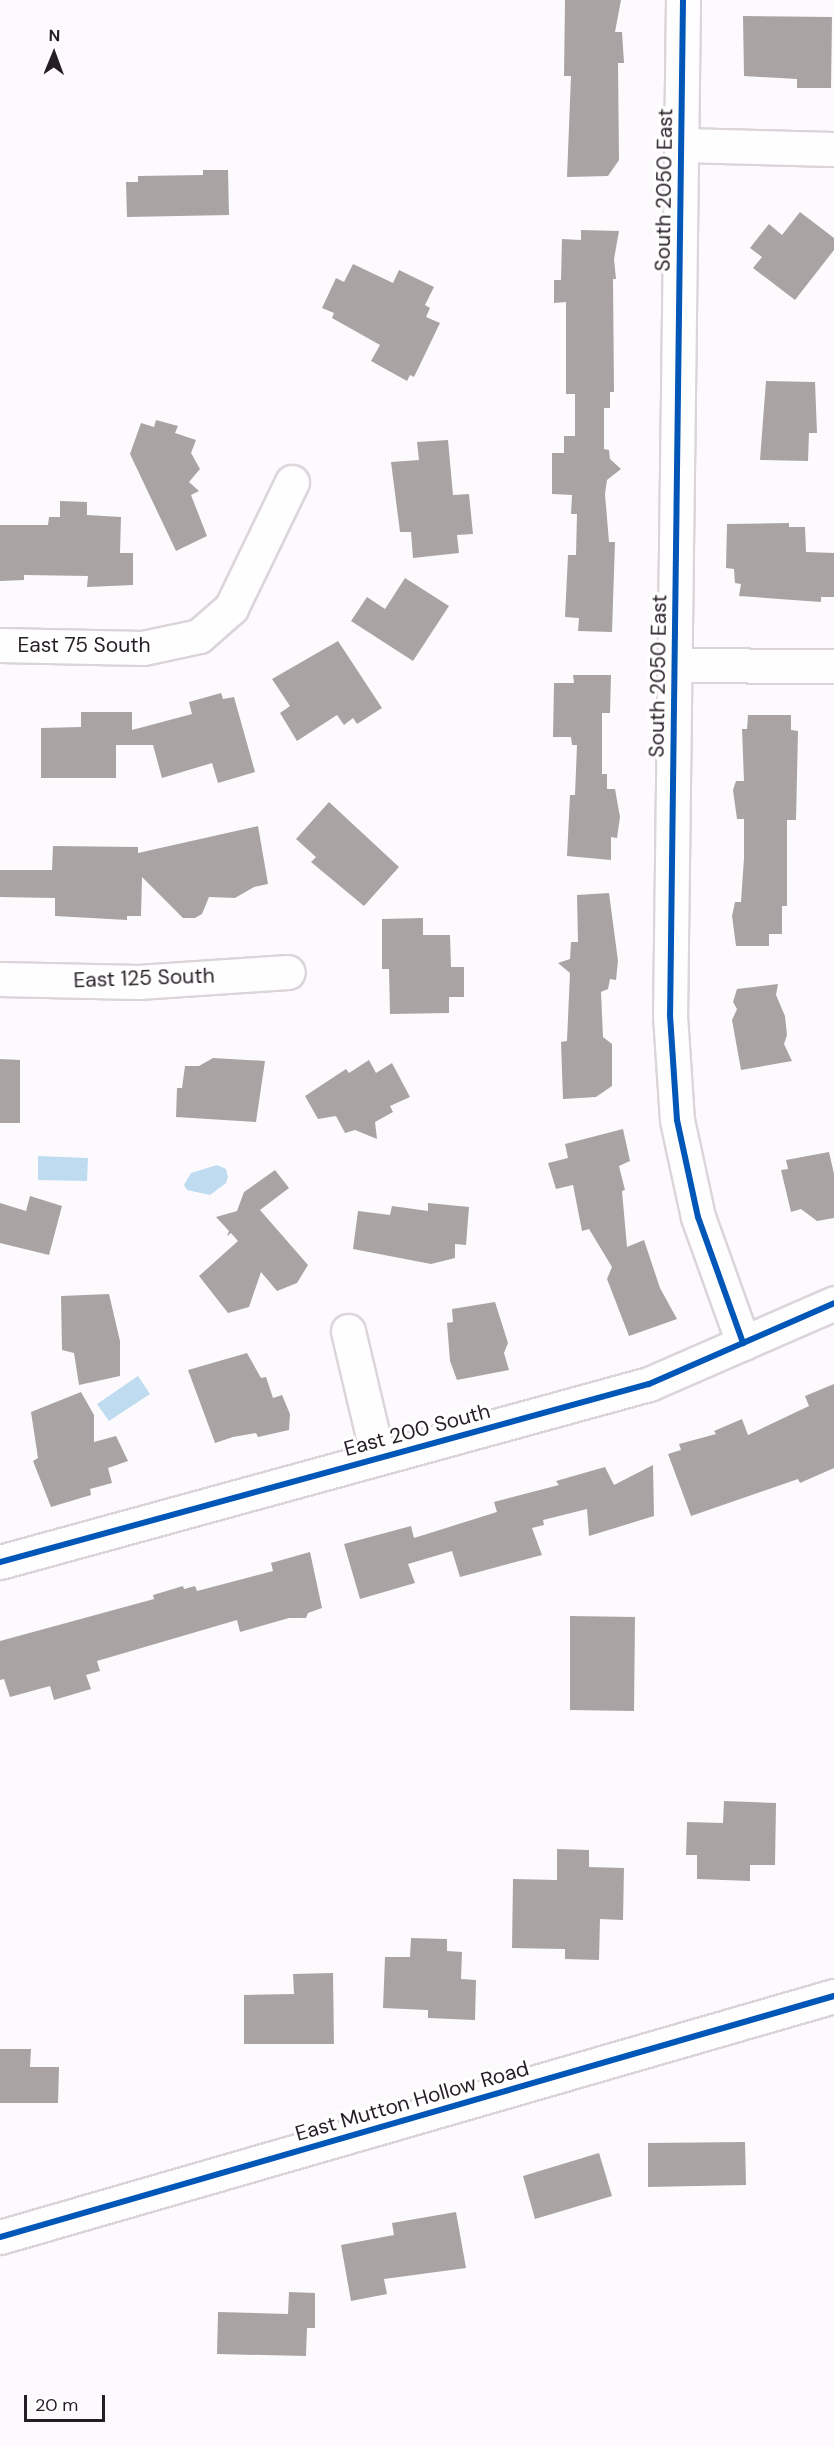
<!DOCTYPE html>
<html>
<head>
<meta charset="utf-8">
<style>
  body { margin:0 }
  #map { position:relative; width:834px; height:2446px; overflow:hidden; background:#fdfafd; font-family:"DM Sans",sans-serif }
  div>[style] { position:absolute }
  .water>* { inset:0; background:#bedbef }
  .building>* { inset:0; background:#a9a3a4 }
  .roads { filter:drop-shadow(2px 0 #dbd5db) drop-shadow(-2px 0 #dbd5db) drop-shadow(0 2px #dbd5db) drop-shadow(0 -2px #dbd5db) }
  .minor>* { height:33px; margin:-16.5px; padding:0 16.5px; transform-origin:16.5px; border-radius:16.5px; background:#fffeff }
  .cycleway>* { height:6px; margin:-3px; padding:0 3px; transform-origin:3px; border-radius:3px; background:#0057b8 }
  span { translate:-50% -50%; white-space:nowrap; text-align:center; line-height:1.15; -webkit-text-stroke:6px #fff; paint-order:stroke }
  .street-label { font-size:21px; color:#261e26 }
  .north { position:absolute; left:24px; top:24px; width:60px; height:60px; -webkit-text-stroke:4px #fff; paint-order:stroke; rotate:1deg; font-size:16px; font-weight:700; line-height:24px; text-align:center; color:#261e26 }
  .north::after { content:''; display:block; margin:auto; width:21px; height:27px; background:#261e26; clip-path:polygon(50% 0,100% 100%,50% 72%,0 100%) }
  .scale { position:absolute; left:24px; top:2395px; width:81px; height:27px; box-sizing:border-box; border:3px solid #261e26; border-top:0; padding-left:8px; font-size:18px; line-height:21px; white-space:nowrap; color:#261e26; -webkit-text-stroke:4px #fff; paint-order:stroke }
</style>
</head>
<body>
<div id="map">
  <div class="water">
    <i style="clip-path:polygon(38px 1156px,88px 1158px,87px 1181px,38px 1180px)"></i>
    <i style="clip-path:polygon(217px 1165px,226px 1169px,228px 1177px,226px 1183px,210px 1195px,187px 1190px,184px 1185px,191px 1173px)"></i>
    <i style="clip-path:polygon(138px 1376px,150px 1394px,109px 1421px,97px 1404px)"></i>
  </div>
  <div class="building">
    <i style="clip-path:polygon(565px 0,621px 0,615px 32px,622px 32px,624px 63px,618px 63px,619px 160px,608px 176px,567px 177px,571px 76px,564px 76px)"></i>
    <i style="clip-path:polygon(743px 16px,832px 17px,831px 88px,797px 88px,797px 79px,744px 76px)"></i>
    <i style="clip-path:polygon(203px 170px,228px 170px,229px 215px,127px 217px,126px 182px,138px 182px,138px 176px,203px 175px)"></i>
    <i style="clip-path:polygon(800px 212px,834px 238px,834px 250px,795px 300px,753px 268px,762px 257px,750px 248px,769px 224px,782px 235px)"></i>
    <i style="clip-path:polygon(581px 230px,619px 231px,614px 259px,616px 279px,613px 279px,614px 392px,610px 392px,610px 408px,604px 408px,604px 449px,609px 450px,610px 459px,621px 469px,607px 480px,605px 494px,609px 542px,615px 542px,612px 632px,578px 631px,579px 618px,565px 617px,568px 555px,576px 555px,577px 514px,571px 514px,572px 495px,552px 494px,552px 453px,564px 453px,564px 436px,575px 436px,575px 394px,566px 394px,566px 302px,554px 303px,554px 280px,561px 280px,562px 239px,581px 240px)"></i>
    <i style="clip-path:polygon(353px 264px,393px 283px,399px 270px,434px 287px,425px 305px,430px 308px,426px 317px,440px 323px,414px 377px,410px 375px,407px 381px,371px 361px,380px 345px,332px 318px,334px 313px,322px 308px,336px 278px,344px 282px)"></i>
    <i style="clip-path:polygon(766px 381px,815px 382px,817px 433px,809px 433px,808px 461px,760px 460px)"></i>
    <i style="clip-path:polygon(156px 420px,178px 426px,175px 433px,196px 440px,191px 453px,200px 469px,189px 482px,199px 491px,191px 495px,207px 536px,176px 551px,130px 454px,141px 423px,154px 427px)"></i>
    <i style="clip-path:polygon(448px 440px,453px 495px,469px 494px,473px 534px,457px 535px,459px 553px,413px 558px,411px 532px,400px 532px,391px 462px,419px 460px,417px 442px)"></i>
    <i style="clip-path:polygon(60px 501px,87px 502px,87px 515px,121px 517px,120px 553px,133px 553px,133px 585px,87px 587px,88px 576px,24px 575px,24px 580px,0 581px,0 525px,48px 525px,49px 517px,60px 517px)"></i>
    <i style="clip-path:polygon(789px 523px,789px 527px,805px 527px,806px 552px,834px 553px,834px 597px,821px 597px,821px 602px,739px 596px,741px 584px,735px 583px,734px 569px,726px 568px,727px 524px)"></i>
    <i style="clip-path:polygon(405px 578px,449px 606px,413px 661px,351px 621px,367px 597px,385px 609px)"></i>
    <i style="clip-path:polygon(338px 641px,382px 708px,357px 724px,353px 718px,344px 725px,337px 715px,297px 741px,280px 713px,290px 706px,272px 679px)"></i>
    <i style="clip-path:polygon(573px 675px,611px 675px,610px 713px,602px 713px,602px 774px,607px 774px,607px 789px,615px 789px,620px 817px,617px 838px,611px 837px,611px 860px,567px 856px,570px 795px,575px 795px,577px 745px,572px 745px,571px 737px,553px 737px,554px 683px,574px 683px)"></i>
    <i style="clip-path:polygon(221px 693px,223px 699px,234px 697px,255px 772px,218px 783px,212px 763px,162px 778px,153px 745px,116px 745px,116px 778px,41px 778px,41px 728px,81px 727px,81px 712px,132px 712px,132px 730px,192px 714px,189px 702px)"></i>
    <i style="clip-path:polygon(748px 715px,791px 715px,791px 730px,798px 731px,796px 820px,787px 820px,787px 906px,782px 906px,782px 934px,769px 934px,769px 946px,736px 946px,732px 916px,735px 902px,741px 902px,744px 858px,744px 819px,737px 819px,733px 790px,736px 781px,744px 781px,742px 729px,747px 729px)"></i>
    <i style="clip-path:polygon(329px 802px,399px 867px,364px 906px,311px 862px,316px 857px,296px 839px)"></i>
    <i style="clip-path:polygon(258px 826px,268px 884px,254px 887px,235px 898px,209px 897px,202px 914px,195px 918px,183px 918px,142px 877px,141px 916px,127px 916px,127px 920px,55px 916px,55px 898px,0 897px,0 870px,52px 870px,53px 846px,138px 847px,138px 853px)"></i>
    <i style="clip-path:polygon(609px 893px,618px 961px,616px 980px,610px 979px,608px 989px,601px 992px,603px 1037px,612px 1044px,612px 1086px,596px 1097px,563px 1099px,561px 1042px,567px 1041px,570px 973px,558px 963px,570px 959px,571px 942px,578px 942px,577px 895px)"></i>
    <i style="clip-path:polygon(423px 918px,423px 935px,450px 935px,451px 967px,464px 967px,464px 997px,449px 997px,449px 1013px,390px 1014px,389px 969px,382px 969px,382px 919px)"></i>
    <i style="clip-path:polygon(778px 984px,776px 995px,785px 1016px,787px 1035px,784px 1044px,792px 1061px,741px 1070px,732px 1020px,737px 1009px,733px 1002px,737px 989px)"></i>
    <i style="clip-path:polygon(213px 1058px,265px 1061px,256px 1122px,176px 1117px,177px 1088px,182px 1088px,185px 1066px,199px 1066px)"></i>
    <i style="clip-path:polygon(0 1059px,20px 1060px,20px 1123px,0 1123px)"></i>
    <i style="clip-path:polygon(369px 1060px,376px 1073px,392px 1063px,410px 1097px,390px 1106px,393px 1112px,375px 1122px,377px 1139px,355px 1130px,345px 1133px,336px 1116px,318px 1119px,305px 1096px,346px 1069px,349px 1073px)"></i>
    <i style="clip-path:polygon(623px 1129px,630px 1161px,619px 1166px,625px 1190px,622px 1191px,627px 1247px,644px 1240px,660px 1288px,677px 1319px,629px 1336px,607px 1279px,612px 1267px,589px 1229px,582px 1231px,573px 1185px,556px 1189px,548px 1163px,568px 1158px,565px 1144px)"></i>
    <i style="clip-path:polygon(829px 1152px,834px 1174px,834px 1218px,817px 1221px,801px 1209px,791px 1212px,781px 1170px,788px 1169px,786px 1160px)"></i>
    <i style="clip-path:polygon(275px 1170px,289px 1188px,260px 1210px,308px 1265px,297px 1283px,277px 1291px,261px 1272px,249px 1307px,228px 1313px,199px 1276px,238px 1241px,231px 1233px,227px 1236px,229px 1231px,216px 1217px,237px 1211px,244px 1192px)"></i>
    <i style="clip-path:polygon(30px 1196px,62px 1206px,49px 1255px,0 1243px,0 1203px,26px 1211px)"></i>
    <i style="clip-path:polygon(428px 1203px,469px 1207px,466px 1245px,455px 1244px,455px 1258px,431px 1264px,353px 1249px,358px 1211px,390px 1215px,392px 1206px,428px 1211px)"></i>
    <i style="clip-path:polygon(109px 1294px,120px 1341px,120px 1376px,79px 1385px,74px 1353px,62px 1350px,61px 1296px)"></i>
    <i style="clip-path:polygon(495px 1302px,508px 1343px,504px 1353px,509px 1370px,457px 1380px,450px 1361px,447px 1323px,453px 1322px,452px 1309px)"></i>
    <i style="clip-path:polygon(247px 1353px,261px 1378px,266px 1377px,273px 1398px,282px 1395px,290px 1414px,289px 1430px,258px 1437px,256px 1433px,233px 1437px,215px 1443px,188px 1370px)"></i>
    <i style="clip-path:polygon(834px 1384px,834px 1468px,800px 1483px,798px 1479px,691px 1516px,668px 1454px,681px 1450px,679px 1444px,716px 1434px,714px 1431px,742px 1419px,748px 1435px,809px 1406px,805px 1396px)"></i>
    <i style="clip-path:polygon(81px 1392px,94px 1415px,94px 1442px,116px 1436px,128px 1461px,108px 1468px,112px 1483px,90px 1489px,91px 1495px,51px 1507px,33px 1461px,38px 1458px,31px 1412px)"></i>
    <i style="clip-path:polygon(653px 1465px,654px 1516px,589px 1536px,587px 1509px,543px 1520px,544px 1525px,532px 1528px,542px 1555px,460px 1577px,452px 1551px,408px 1564px,415px 1583px,360px 1599px,344px 1544px,411px 1526px,414px 1538px,497px 1512px,494px 1502px,559px 1485px,556px 1481px,605px 1467px,614px 1485px)"></i>
    <i style="clip-path:polygon(310px 1552px,322px 1608px,308px 1613px,306px 1618px,289px 1618px,240px 1632px,237px 1620px,97px 1661px,100px 1671px,86px 1675px,91px 1689px,54px 1700px,50px 1686px,10px 1697px,4px 1679px,0 1680px,0 1641px,154px 1599px,153px 1595px,183px 1586px,184px 1589px,195px 1586px,197px 1591px,273px 1571px,271px 1563px)"></i>
    <i style="clip-path:polygon(570px 1616px,635px 1617px,634px 1711px,570px 1710px)"></i>
    <i style="clip-path:polygon(724px 1801px,776px 1803px,775px 1865px,750px 1865px,750px 1881px,697px 1879px,697px 1855px,686px 1855px,687px 1822px,723px 1823px)"></i>
    <i style="clip-path:polygon(557px 1849px,589px 1850px,589px 1867px,624px 1868px,623px 1920px,600px 1919px,599px 1960px,565px 1959px,565px 1949px,512px 1948px,513px 1879px,557px 1880px)"></i>
    <i style="clip-path:polygon(411px 1938px,447px 1939px,447px 1951px,462px 1952px,461px 1979px,476px 1980px,475px 2020px,428px 2018px,428px 2010px,383px 2008px,385px 1957px,410px 1957px)"></i>
    <i style="clip-path:polygon(333px 1973px,334px 2044px,244px 2044px,244px 1995px,294px 1994px,293px 1974px)"></i>
    <i style="clip-path:polygon(0 2049px,31px 2049px,30px 2067px,59px 2067px,58px 2103px,0 2103px)"></i>
    <i style="clip-path:polygon(745px 2142px,746px 2185px,648px 2187px,648px 2143px)"></i>
    <i style="clip-path:polygon(599px 2153px,612px 2196px,535px 2219px,523px 2176px)"></i>
    <i style="clip-path:polygon(456px 2212px,466px 2268px,384px 2279px,387px 2294px,351px 2301px,341px 2245px,394px 2235px,392px 2223px)"></i>
    <i style="clip-path:polygon(289px 2292px,315px 2293px,315px 2328px,307px 2328px,306px 2356px,217px 2354px,218px 2312px,288px 2314px)"></i>
  </div>
  <div class="roads">
    <div class="minor">
      <i style="left:683px;top:0;width:1015px;rotate:90.73deg"></i>
      <i style="left:670px;top:1015px;width:105px;rotate:86.2deg"></i>
      <i style="left:677px;top:1120px;width:99px;rotate:77.8deg"></i>
      <i style="left:698px;top:1217px;width:134px;rotate:70.3deg"></i>
      <i style="left:681px;top:145px;width:153px;rotate:1.5deg"></i>
      <i style="left:0;top:645px;width:143px;rotate:1.2deg"></i>
      <i style="left:143px;top:648px;width:57px;rotate:-12.1deg"></i>
      <i style="left:199px;top:636px;width:43px;rotate:-41.2deg"></i>
      <i style="left:231px;top:608px;width:140px;rotate:-64.2deg"></i>
      <i style="left:675px;top:665px;width:159px;rotate:0.4deg"></i>
      <i style="left:0;top:979px;width:138px;rotate:1.2deg"></i>
      <i style="left:138px;top:982px;width:150px;rotate:-3.8deg"></i>
      <i style="left:348px;top:1331px;width:130px;rotate:76.7deg"></i>
      <i style="left:0;top:1562px;width:673px;rotate:-15.34deg"></i>
      <i style="left:649px;top:1384px;width:202px;rotate:-23.6deg"></i>
      <i style="left:0;top:2237px;width:868px;rotate:-16.12deg"></i>
    </div>
  </div>
  <div class="cycleway">
    <i style="left:683px;top:0;width:1015px;rotate:90.73deg"></i>
    <i style="left:670px;top:1015px;width:105px;rotate:86.2deg"></i>
    <i style="left:677px;top:1120px;width:99px;rotate:77.8deg"></i>
    <i style="left:698px;top:1217px;width:134px;rotate:70.3deg"></i>
    <i style="left:0;top:1562px;width:673px;rotate:-15.34deg"></i>
    <i style="left:649px;top:1384px;width:202px;rotate:-23.6deg"></i>
    <i style="left:0;top:2237px;width:868px;rotate:-16.12deg"></i>
  </div>
  <div class="street-label">
    <span style="left:664px;top:190px;rotate:-89deg">South 2050 East</span>
    <span style="left:84px;top:645px">East 75 South</span>
    <span style="left:658px;top:676px;rotate:-89deg">South 2050 East</span>
    <span style="left:144px;top:978px;rotate:-2deg">East 125 South</span>
    <span style="left:417px;top:1430px;rotate:-15deg">East 200 South</span>
    <span style="left:412px;top:2101px;rotate:-16deg">East Mutton Hollow Road</span>
  </div>
  <div class="north">N</div>
  <div class="scale">20 m</div>
</div>
</body>
</html>
